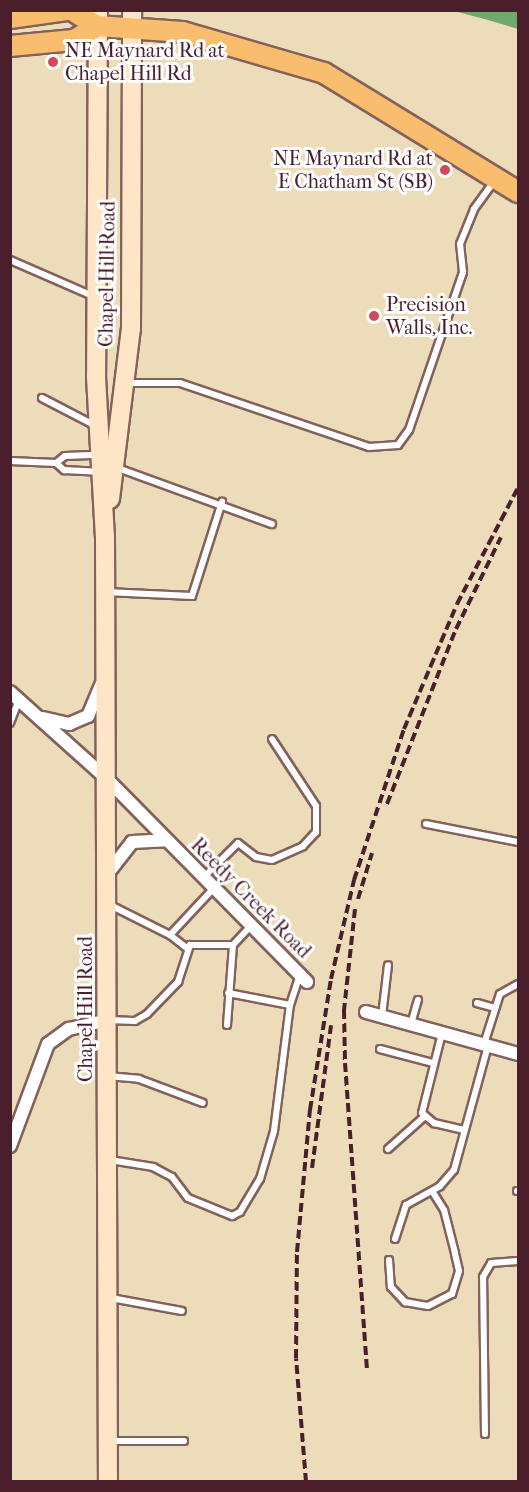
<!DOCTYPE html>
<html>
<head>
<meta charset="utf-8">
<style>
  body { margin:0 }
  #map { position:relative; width:529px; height:1492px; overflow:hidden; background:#eddcba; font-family:"IM FELL French Canon",serif }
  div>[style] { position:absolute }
  .forest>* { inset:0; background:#6faa69 }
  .roads { filter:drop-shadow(2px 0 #83615d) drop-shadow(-2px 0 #83615d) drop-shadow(0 2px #83615d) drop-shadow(0 -2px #83615d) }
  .service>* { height:6px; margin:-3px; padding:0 3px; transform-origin:3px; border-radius:3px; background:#fff }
  .minor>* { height:12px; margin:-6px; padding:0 6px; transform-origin:6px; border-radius:6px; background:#fff }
  .secondary>* { height:18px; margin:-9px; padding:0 9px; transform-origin:9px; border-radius:9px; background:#fde5c5 }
  .primary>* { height:20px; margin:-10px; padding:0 10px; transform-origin:10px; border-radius:10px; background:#f9be6d }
  .rail>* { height:4px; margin-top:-2px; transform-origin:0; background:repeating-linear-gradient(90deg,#4a1f2b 0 9px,transparent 0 13.5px) }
  .dots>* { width:16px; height:16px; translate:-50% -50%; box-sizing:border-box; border:3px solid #fff; border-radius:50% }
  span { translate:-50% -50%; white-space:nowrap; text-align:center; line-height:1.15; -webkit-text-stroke:6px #fff; paint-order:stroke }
  .poi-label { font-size:20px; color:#4a1f2b }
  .left { translate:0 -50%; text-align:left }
  .right { translate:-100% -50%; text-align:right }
  .street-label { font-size:20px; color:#4a1f2b }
  .frame { position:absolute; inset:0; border:12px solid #4a1f2b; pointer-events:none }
</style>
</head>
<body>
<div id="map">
  <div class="forest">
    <i style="clip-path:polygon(454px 11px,518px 11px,518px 29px,488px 20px)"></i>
  </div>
  <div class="roads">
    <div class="service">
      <i style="left:10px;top:260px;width:93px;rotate:23.5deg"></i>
      <i style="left:128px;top:383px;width:52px"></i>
      <i style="left:180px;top:383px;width:200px;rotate:18.7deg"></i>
      <i style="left:369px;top:447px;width:29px;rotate:-4deg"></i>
      <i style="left:398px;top:445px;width:19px;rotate:-54deg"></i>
      <i style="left:409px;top:430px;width:167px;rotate:-71.1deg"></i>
      <i style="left:463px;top:272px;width:28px;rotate:-96deg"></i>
      <i style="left:460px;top:244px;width:38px;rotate:-68deg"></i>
      <i style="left:474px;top:209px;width:34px;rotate:-54deg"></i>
      <i style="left:42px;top:398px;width:61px;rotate:27.4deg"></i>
      <i style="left:10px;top:461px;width:46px;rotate:2.5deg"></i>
      <i style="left:56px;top:463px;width:11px;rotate:-38deg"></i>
      <i style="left:65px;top:456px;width:33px;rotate:-2deg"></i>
      <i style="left:56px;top:463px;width:11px;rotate:41deg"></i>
      <i style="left:64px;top:470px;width:34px;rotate:3deg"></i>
      <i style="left:115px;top:467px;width:167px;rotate:20deg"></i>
      <i style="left:106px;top:592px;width:86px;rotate:2.7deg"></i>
      <i style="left:192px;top:596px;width:99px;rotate:-72.3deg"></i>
      <i style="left:10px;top:723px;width:25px;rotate:-69deg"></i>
      <i style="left:426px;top:824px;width:94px;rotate:11.1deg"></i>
      <i style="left:204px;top:877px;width:48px;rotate:-45deg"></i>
      <i style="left:238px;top:843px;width:23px;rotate:38deg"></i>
      <i style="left:256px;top:857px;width:16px;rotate:11deg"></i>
      <i style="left:272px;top:860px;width:34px;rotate:-24deg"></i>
      <i style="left:303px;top:846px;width:19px;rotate:-47deg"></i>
      <i style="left:316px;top:832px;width:26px;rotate:-90deg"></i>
      <i style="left:316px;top:806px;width:80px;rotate:-123.3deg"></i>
      <i style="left:110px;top:905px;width:67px;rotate:26.6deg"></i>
      <i style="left:170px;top:935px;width:64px;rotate:-46.9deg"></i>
      <i style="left:170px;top:935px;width:23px;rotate:38deg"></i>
      <i style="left:477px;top:1003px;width:19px;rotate:16deg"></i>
      <i style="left:290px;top:1005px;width:32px;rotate:-72deg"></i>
      <i style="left:382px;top:1016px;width:51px;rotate:-83.3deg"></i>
      <i style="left:107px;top:1020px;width:28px;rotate:2deg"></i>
      <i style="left:135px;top:1021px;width:14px;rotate:-30deg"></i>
      <i style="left:147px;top:1014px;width:45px;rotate:-45.9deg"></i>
      <i style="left:178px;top:982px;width:39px;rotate:-72deg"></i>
      <i style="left:190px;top:945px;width:43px"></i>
      <i style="left:411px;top:1024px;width:25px;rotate:-74deg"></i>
      <i style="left:227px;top:1025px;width:80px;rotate:-85.7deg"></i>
      <i style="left:233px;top:945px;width:26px;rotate:-47deg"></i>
      <i style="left:442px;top:1033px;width:82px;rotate:104deg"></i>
      <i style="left:422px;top:1113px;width:16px;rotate:40deg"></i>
      <i style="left:434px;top:1123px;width:31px;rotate:13deg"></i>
      <i style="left:484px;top:1044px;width:52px;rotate:-72.3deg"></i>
      <i style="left:500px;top:994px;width:21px;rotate:-29deg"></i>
      <i style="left:380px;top:1049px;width:55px;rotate:14.8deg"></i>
      <i style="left:107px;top:1076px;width:32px;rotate:5deg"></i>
      <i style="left:139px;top:1079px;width:68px;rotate:20.6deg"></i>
      <i style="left:388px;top:1149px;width:50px;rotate:-41.7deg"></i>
      <i style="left:110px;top:1160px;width:44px;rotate:9.2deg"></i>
      <i style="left:153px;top:1167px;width:21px;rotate:28deg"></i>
      <i style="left:172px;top:1177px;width:26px;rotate:53deg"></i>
      <i style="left:188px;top:1198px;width:48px;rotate:22.2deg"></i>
      <i style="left:232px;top:1216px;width:9px;rotate:-27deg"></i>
      <i style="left:240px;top:1212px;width:39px;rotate:-59deg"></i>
      <i style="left:260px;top:1179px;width:50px;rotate:-73.7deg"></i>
      <i style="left:274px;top:1131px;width:127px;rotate:-82.8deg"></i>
      <i style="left:290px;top:1005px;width:63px;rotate:-169deg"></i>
      <i style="left:517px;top:1191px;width:1px"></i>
      <i style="left:395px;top:1239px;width:36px;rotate:-72deg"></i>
      <i style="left:406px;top:1205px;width:39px;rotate:-29deg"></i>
      <i style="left:440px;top:1186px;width:21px;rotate:-49deg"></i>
      <i style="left:454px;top:1170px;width:129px;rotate:-74.7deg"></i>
      <i style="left:389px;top:1260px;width:27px;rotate:86deg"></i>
      <i style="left:391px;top:1287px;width:21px;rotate:47deg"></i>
      <i style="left:405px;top:1302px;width:23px;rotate:10deg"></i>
      <i style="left:428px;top:1306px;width:27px;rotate:-27deg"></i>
      <i style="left:452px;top:1294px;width:24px;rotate:-73deg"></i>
      <i style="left:459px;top:1271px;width:18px;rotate:-103deg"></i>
      <i style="left:455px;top:1253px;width:44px;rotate:-104.3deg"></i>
      <i style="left:444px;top:1210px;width:22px;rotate:-122deg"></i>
      <i style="left:111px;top:1298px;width:72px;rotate:10.4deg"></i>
      <i style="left:485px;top:1434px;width:157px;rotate:-90.7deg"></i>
      <i style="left:483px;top:1277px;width:16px;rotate:-60deg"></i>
      <i style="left:491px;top:1263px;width:27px;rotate:-4deg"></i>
      <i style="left:111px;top:1441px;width:73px"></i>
    </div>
    <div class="minor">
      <i style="left:10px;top:692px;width:130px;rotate:41.9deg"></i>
      <i style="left:107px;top:779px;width:285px;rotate:45.4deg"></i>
      <i style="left:43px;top:718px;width:27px;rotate:13deg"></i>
      <i style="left:69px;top:724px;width:21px;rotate:-23deg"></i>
      <i style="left:88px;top:716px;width:34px;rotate:-67deg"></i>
      <i style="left:108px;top:873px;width:39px;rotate:-52deg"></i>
      <i style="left:132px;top:842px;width:35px;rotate:-3deg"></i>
      <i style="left:366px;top:1012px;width:158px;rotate:15.4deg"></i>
      <i style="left:10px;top:1146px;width:109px;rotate:-69.6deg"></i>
      <i style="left:48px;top:1044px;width:26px;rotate:-36deg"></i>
      <i style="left:69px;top:1029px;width:39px;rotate:-13deg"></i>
    </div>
    <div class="secondary">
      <i style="left:98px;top:10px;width:367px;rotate:90.3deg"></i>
      <i style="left:96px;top:377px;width:159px;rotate:86.8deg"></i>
      <i style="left:105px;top:536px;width:946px;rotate:89.82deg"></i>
      <i style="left:110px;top:499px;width:171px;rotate:-83deg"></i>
      <i style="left:131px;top:329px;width:319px;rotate:-89.8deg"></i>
    </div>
    <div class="primary">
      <i style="left:72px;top:10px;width:30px;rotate:33deg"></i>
      <i style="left:97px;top:26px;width:86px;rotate:4deg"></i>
      <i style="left:183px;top:32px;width:147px;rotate:16.2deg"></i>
      <i style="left:324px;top:73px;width:228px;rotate:31.5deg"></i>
      <i style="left:10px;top:18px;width:59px;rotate:-7.9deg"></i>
      <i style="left:10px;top:46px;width:64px;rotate:-5.4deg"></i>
      <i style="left:74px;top:40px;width:27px;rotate:-31deg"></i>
    </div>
  </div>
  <div class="rail">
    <i style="left:387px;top:804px;width:188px;rotate:-68.5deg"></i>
    <i style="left:456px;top:629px;width:102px;rotate:-63.9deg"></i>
    <i style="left:358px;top:899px;width:48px;rotate:-73.1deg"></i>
    <i style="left:355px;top:909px;width:102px;rotate:96.2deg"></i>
    <i style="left:344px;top:1010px;width:53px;rotate:88.9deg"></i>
    <i style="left:345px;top:1063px;width:306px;rotate:85.9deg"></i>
    <i style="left:312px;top:1168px;width:144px;rotate:-82.4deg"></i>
    <i style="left:306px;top:1482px;width:124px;rotate:-94.6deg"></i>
    <i style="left:296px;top:1358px;width:106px;rotate:-89.5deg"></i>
    <i style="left:297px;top:1252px;width:143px;rotate:-84.8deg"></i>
    <i style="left:310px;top:1110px;width:133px;rotate:-80.9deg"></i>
    <i style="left:331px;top:979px;width:102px;rotate:-76.9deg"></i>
    <i style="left:354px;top:880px;width:159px;rotate:-71.7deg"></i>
    <i style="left:404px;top:729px;width:136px;rotate:-67deg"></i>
    <i style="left:457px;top:604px;width:131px;rotate:-62.3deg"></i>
  </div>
  <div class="dots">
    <i style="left:53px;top:62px;background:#d1495b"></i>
    <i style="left:445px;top:170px;background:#d1495b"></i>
    <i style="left:374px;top:316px;background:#d1495b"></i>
  </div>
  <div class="poi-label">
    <span class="left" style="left:65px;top:62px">NE Maynard Rd at<br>Chapel Hill Rd</span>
    <span class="right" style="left:433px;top:170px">NE Maynard Rd at<br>E Chatham St (SB)</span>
    <span class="left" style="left:386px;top:316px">Precision<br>Walls, Inc.</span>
  </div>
  <div class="street-label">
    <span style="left:107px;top:274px;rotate:-89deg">Chapel Hill Road</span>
    <span style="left:251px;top:898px;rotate:45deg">Reedy Creek Road</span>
    <span style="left:85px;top:1009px;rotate:-90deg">Chapel Hill Road</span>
  </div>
  <div class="frame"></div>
</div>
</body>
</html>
